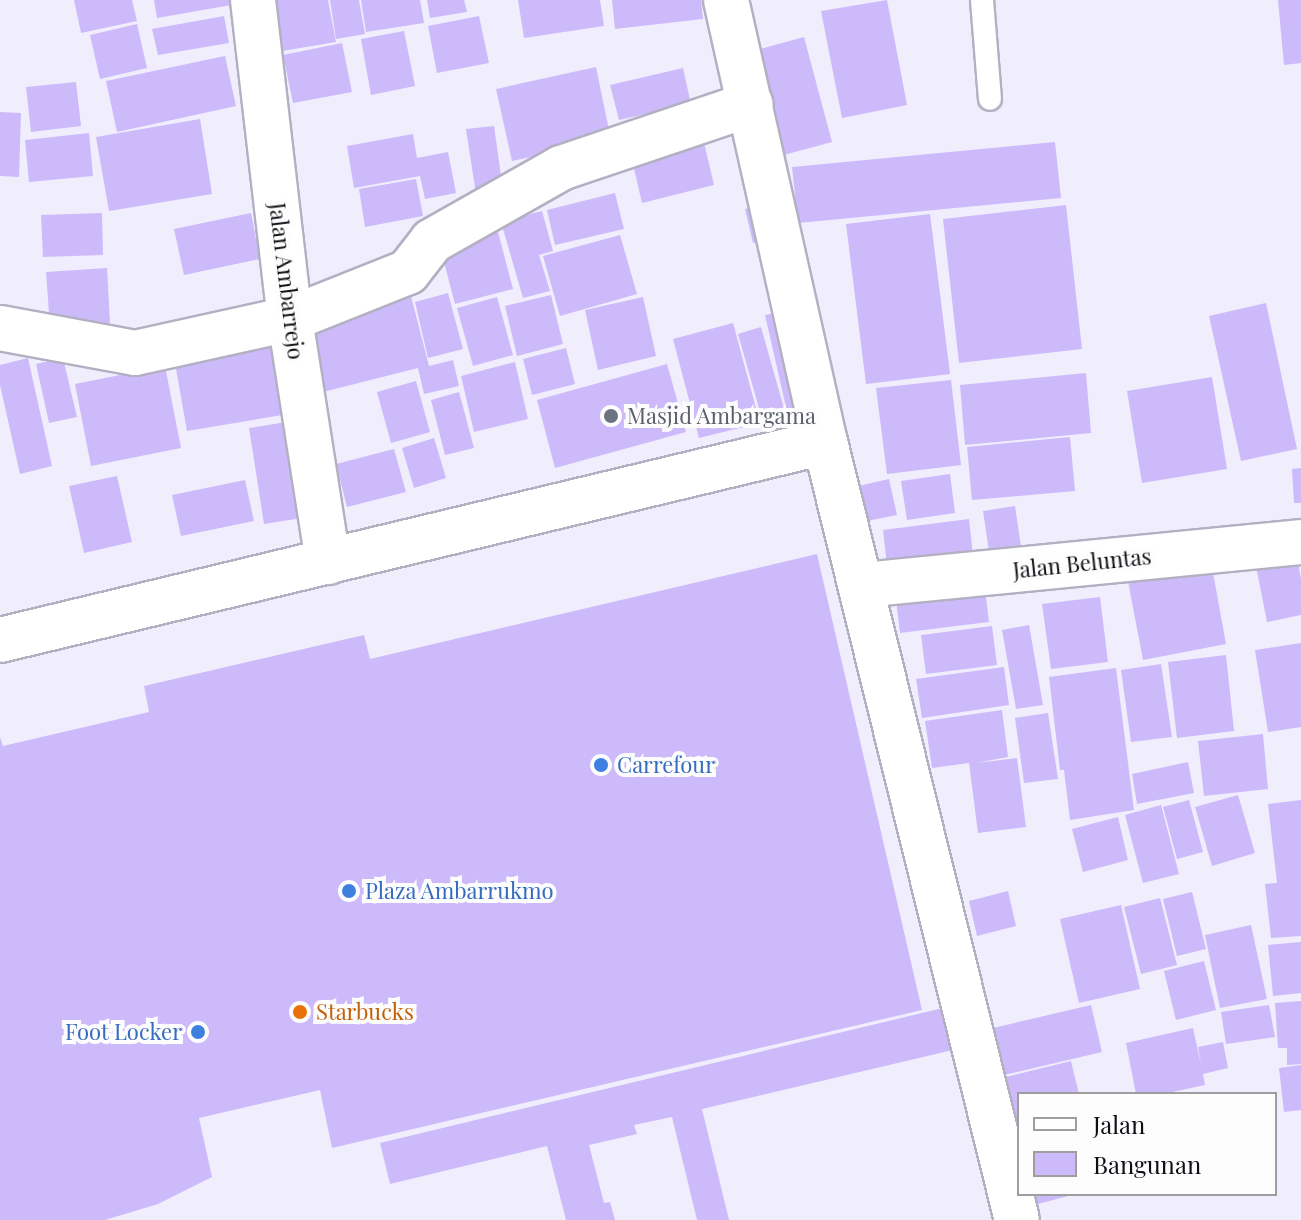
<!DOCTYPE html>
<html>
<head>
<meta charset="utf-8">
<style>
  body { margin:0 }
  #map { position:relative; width:1301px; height:1220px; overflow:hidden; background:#f0eefd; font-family:"Playfair Display",serif }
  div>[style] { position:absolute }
  .building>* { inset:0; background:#cdbafb }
  .roads { filter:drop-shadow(2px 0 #b3b0c2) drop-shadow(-2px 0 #b3b0c2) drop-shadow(0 2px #b3b0c2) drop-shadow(0 -2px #b3b0c2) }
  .service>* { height:22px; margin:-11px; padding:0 11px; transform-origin:11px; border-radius:11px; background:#fff }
  .minor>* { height:44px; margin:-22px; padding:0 22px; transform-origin:22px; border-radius:22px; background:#fff }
  .dots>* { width:22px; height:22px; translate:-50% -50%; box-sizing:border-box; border:4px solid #fdfdfd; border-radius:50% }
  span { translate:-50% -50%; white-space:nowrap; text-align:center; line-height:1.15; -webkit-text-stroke:8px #fdfdfd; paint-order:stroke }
  .street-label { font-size:22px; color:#0f0e14 }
  .worship-label { font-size:22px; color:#5b616d }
  .left { translate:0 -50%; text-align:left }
  .shop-label { font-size:22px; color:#366cbe }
  .right { translate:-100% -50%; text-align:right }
  .food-label { font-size:22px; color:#c56008 }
  .legend { position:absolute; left:1017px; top:1092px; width:260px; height:104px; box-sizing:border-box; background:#fdfdfd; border:2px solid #9e9da0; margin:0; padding:10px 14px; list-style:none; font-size:24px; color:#0f0e14 }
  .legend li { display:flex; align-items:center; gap:16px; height:40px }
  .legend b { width:40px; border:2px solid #9e9da0 }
</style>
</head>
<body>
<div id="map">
  <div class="building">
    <i style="clip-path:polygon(74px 0,132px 0,137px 21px,81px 33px)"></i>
    <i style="clip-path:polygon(154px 0,243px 0,243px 3px,157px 18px)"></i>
    <i style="clip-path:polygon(260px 0,328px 0,336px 42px,270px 53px)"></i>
    <i style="clip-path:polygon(330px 0,359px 0,365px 34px,336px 39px)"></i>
    <i style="clip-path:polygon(361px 0,420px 0,424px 23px,366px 32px)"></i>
    <i style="clip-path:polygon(427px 0,464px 0,467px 12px,430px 18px)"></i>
    <i style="clip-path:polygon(518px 0,600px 0,604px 26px,524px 38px)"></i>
    <i style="clip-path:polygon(612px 0,701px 0,703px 19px,615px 29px)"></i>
    <i style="clip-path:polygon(887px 0,907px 105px,842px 118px,821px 11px)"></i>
    <i style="clip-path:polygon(1278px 0,1301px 0,1301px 63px,1284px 65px)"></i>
    <i style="clip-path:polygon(224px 16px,229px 43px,158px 55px,152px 29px)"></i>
    <i style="clip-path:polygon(479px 16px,489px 63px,437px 73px,428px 26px)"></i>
    <i style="clip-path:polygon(137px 24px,147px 68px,100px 79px,90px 35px)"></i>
    <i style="clip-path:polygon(404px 31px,415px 86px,371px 95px,361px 39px)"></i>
    <i style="clip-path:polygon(804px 37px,832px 142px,784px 155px,756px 50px)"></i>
    <i style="clip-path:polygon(342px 43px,352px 92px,293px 103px,283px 55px)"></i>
    <i style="clip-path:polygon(225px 56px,236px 106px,117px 132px,106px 81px)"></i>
    <i style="clip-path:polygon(596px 67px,611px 140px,512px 161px,496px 89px)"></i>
    <i style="clip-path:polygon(683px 68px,691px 104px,619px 120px,610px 85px)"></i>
    <i style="clip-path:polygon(76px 82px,81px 126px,31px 132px,26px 87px)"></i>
    <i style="clip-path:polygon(0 112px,21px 113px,19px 177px,0 176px)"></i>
    <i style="clip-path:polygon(200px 119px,212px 194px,109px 211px,96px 137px)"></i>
    <i style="clip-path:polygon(494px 126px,503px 190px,476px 194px,466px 129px)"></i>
    <i style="clip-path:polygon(701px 130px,714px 185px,642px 203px,629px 147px)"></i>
    <i style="clip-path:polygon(89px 133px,93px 176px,29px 182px,25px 140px)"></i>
    <i style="clip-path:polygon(413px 134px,417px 158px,448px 152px,456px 193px,425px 199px,420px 176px,354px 188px,347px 146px)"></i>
    <i style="clip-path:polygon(1055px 142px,1061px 198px,798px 223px,792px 167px)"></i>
    <i style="clip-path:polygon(416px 179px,423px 216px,365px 227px,359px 189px)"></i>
    <i style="clip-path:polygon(615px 193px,624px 229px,555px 245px,547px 210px)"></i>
    <i style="clip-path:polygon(773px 203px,779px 236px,753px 243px,745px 209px)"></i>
    <i style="clip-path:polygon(1066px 205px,1082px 349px,959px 363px,943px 219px)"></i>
    <i style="clip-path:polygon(542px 211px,553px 251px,539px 255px,550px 291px,523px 298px,501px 222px)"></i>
    <i style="clip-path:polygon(102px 213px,103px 255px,43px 257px,41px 215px)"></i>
    <i style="clip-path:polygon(251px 213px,260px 259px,184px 275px,174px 229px)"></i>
    <i style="clip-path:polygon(930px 214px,950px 374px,866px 384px,846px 224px)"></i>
    <i style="clip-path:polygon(497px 228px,513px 289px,455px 304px,439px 243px)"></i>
    <i style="clip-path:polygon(620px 235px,637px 294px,560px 316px,543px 256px)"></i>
    <i style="clip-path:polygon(107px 268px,110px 323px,50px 327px,46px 272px)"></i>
    <i style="clip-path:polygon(448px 293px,463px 349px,428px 358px,415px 302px)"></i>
    <i style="clip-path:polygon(551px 295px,563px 344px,517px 356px,505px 306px)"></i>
    <i style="clip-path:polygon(411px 296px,429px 366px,453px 360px,459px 386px,424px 394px,418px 368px,323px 392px,306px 322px)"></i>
    <i style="clip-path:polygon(497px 297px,513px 355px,473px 366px,457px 308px)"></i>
    <i style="clip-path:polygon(643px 297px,656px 356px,598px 370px,585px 310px)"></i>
    <i style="clip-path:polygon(1266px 303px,1297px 449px,1241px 461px,1209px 316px)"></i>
    <i style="clip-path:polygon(790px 310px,813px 410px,788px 416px,765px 315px)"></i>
    <i style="clip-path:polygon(733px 323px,760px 423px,699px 438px,673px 339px)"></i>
    <i style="clip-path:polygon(761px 327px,785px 412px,762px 419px,738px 334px)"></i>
    <i style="clip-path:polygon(275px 334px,288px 414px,187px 431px,173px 352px)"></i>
    <i style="clip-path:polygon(566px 348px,575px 384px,532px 395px,523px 359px)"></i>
    <i style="clip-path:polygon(28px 358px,52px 466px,20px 474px,0 385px,0 365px)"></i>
    <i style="clip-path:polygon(63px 358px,77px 417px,49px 423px,36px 364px)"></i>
    <i style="clip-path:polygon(515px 362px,528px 419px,474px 432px,461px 376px)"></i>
    <i style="clip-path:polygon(667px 364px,686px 432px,555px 468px,537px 400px)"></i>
    <i style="clip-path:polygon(165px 366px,181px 448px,91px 466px,75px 384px)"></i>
    <i style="clip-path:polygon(1086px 373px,1091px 433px,965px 445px,960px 385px)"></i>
    <i style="clip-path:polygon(1212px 377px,1227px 469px,1142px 483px,1127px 391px)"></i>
    <i style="clip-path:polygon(951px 380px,961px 465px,887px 474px,876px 388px)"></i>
    <i style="clip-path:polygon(416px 381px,430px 432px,391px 443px,377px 392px)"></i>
    <i style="clip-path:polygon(459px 392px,474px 448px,445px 455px,431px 400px)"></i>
    <i style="clip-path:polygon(293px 421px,308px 517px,264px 524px,249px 428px)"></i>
    <i style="clip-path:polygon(1070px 437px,1075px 491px,972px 500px,967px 447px)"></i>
    <i style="clip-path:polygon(434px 438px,446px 478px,414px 488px,402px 448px)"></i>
    <i style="clip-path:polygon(394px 449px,406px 492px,347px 507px,336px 464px)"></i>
    <i style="clip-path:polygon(1301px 468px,1301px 503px,1294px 503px,1292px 469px)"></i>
    <i style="clip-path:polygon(950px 474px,955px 513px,907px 520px,901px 481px)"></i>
    <i style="clip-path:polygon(117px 476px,132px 542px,84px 553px,69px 486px)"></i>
    <i style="clip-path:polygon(889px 479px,897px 515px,862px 522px,854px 487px)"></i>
    <i style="clip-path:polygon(245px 480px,254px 521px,181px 536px,172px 495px)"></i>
    <i style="clip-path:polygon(1015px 506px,1022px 553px,990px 558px,983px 511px)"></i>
    <i style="clip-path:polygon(969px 519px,974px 565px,888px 574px,883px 530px)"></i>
    <i style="clip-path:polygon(1295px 547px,1301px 579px,1301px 615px,1267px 622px,1254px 556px)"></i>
    <i style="clip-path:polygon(817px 554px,922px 1010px,332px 1148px,320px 1090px,199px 1118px,212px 1177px,158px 1204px,105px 1220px,0 1220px,0 737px,3px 746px,149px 712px,144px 686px,364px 635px,370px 659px)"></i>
    <i style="clip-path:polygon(1210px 556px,1226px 644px,1143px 660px,1126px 571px)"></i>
    <i style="clip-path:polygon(984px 581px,989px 622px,900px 633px,895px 592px)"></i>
    <i style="clip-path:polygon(1100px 597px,1108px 662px,1051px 669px,1042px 604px)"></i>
    <i style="clip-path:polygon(1029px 625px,1043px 705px,1016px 709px,1002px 630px)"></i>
    <i style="clip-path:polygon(992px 626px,997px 665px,926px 674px,921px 635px)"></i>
    <i style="clip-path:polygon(1301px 643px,1301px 727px,1268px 732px,1255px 650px)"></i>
    <i style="clip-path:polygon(1226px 655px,1234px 731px,1177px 738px,1168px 662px)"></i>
    <i style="clip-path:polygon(1161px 664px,1172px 737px,1131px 742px,1121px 670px)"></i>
    <i style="clip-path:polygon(1004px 667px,1009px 705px,922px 718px,916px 679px)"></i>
    <i style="clip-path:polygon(1116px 668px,1134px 810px,1070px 820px,1064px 770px,1060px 770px,1049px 677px)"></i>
    <i style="clip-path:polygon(1002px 710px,1008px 757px,976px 763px,1017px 758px,1026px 827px,978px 833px,969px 763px,932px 768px,925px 721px)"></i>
    <i style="clip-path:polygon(1048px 713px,1058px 779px,1024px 783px,1015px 718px)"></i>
    <i style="clip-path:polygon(1263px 734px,1268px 789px,1204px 796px,1198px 741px)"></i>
    <i style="clip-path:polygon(1188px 762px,1194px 793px,1137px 804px,1132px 774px)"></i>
    <i style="clip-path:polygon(1238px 795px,1255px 853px,1212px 866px,1195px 807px)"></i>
    <i style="clip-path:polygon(1189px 800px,1203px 852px,1177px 859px,1163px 807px)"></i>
    <i style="clip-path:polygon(1301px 800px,1301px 936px,1271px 938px,1265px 884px,1277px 883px,1268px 804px)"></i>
    <i style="clip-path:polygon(1161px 805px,1179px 874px,1143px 883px,1125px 815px)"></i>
    <i style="clip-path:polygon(1118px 817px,1128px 860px,1083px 872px,1072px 829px)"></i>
    <i style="clip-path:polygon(1008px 891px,1016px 926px,977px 936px,969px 901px)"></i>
    <i style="clip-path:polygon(1192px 892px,1206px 949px,1177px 956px,1163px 899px)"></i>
    <i style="clip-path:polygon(1160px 898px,1177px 965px,1141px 974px,1124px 907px)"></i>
    <i style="clip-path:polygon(1121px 905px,1140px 989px,1079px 1003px,1060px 919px)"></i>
    <i style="clip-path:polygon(1251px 925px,1267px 999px,1220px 1008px,1205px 935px)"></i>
    <i style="clip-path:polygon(1301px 942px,1301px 993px,1273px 996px,1268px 945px)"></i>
    <i style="clip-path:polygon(1204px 961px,1216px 1010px,1176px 1020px,1164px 971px)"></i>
    <i style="clip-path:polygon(1301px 1001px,1301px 1064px,1287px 1065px,1287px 1048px,1278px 1048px,1275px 1003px)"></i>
    <i style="clip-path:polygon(1091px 1005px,1102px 1052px,1004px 1075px,993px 1028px)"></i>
    <i style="clip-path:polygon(1269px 1005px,1275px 1037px,1226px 1044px,1221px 1012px)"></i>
    <i style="clip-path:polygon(947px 1007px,957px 1049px,702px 1109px,729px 1220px,697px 1220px,672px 1117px,634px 1125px,637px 1134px,589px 1145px,604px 1203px,610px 1202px,615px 1220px,566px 1220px,547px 1146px,390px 1184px,380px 1143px)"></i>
    <i style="clip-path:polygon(1193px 1028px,1201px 1065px,1198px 1047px,1223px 1042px,1228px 1068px,1203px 1074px,1205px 1085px,1163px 1094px,1136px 1094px,1126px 1043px)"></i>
    <i style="clip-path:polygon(1071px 1061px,1079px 1094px,1019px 1094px,1019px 1124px,1014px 1126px,1002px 1078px)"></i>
    <i style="clip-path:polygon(1301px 1065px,1301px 1110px,1284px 1112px,1279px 1068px)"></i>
    <i style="clip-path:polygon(1031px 1194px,1072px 1194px,1072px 1195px,1034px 1205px)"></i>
  </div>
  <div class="roads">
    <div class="service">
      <i style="left:982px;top:0;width:99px;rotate:85.4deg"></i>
    </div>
    <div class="minor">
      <i style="left:253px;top:0;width:321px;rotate:83.4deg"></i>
      <i style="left:290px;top:319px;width:246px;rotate:81.1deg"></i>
      <i style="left:726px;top:0;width:453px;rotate:77.4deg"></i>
      <i style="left:825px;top:442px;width:801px;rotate:76.14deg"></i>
      <i style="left:0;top:328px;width:137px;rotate:10.5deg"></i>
      <i style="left:135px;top:353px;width:159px;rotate:-12.4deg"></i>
      <i style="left:290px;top:319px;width:127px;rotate:-21.7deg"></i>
      <i style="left:408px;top:272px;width:39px;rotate:-52deg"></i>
      <i style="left:432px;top:241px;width:148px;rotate:-29.5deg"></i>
      <i style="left:561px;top:168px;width:200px;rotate:-18.6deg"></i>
      <i style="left:863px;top:585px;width:440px;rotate:-5.6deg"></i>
      <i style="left:0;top:640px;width:848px;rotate:-13.5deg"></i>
    </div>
  </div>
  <div class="dots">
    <i style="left:611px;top:416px;background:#6b7280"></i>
    <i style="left:601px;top:765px;background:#3f7fe0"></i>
    <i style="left:349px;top:891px;background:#3f7fe0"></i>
    <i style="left:300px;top:1012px;background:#e8710a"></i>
    <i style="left:198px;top:1032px;background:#3f7fe0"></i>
  </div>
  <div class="street-label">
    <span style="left:287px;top:281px;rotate:83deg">Jalan Ambarrejo</span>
    <span style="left:1082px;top:563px;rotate:-6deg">Jalan Beluntas</span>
  </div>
  <div class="worship-label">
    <span class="left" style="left:627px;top:416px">Masjid Ambargama</span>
  </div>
  <div class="shop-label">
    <span class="left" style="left:617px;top:765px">Carrefour</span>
    <span class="left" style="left:365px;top:891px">Plaza Ambarrukmo</span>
    <span class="right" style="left:182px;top:1032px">Foot Locker</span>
  </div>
  <div class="food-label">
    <span class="left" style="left:316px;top:1012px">Starbucks</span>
  </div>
  <ul class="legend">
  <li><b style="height:10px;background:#fff"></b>Jalan</li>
  <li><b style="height:22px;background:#cdbafb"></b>Bangunan</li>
  </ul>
</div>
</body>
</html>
